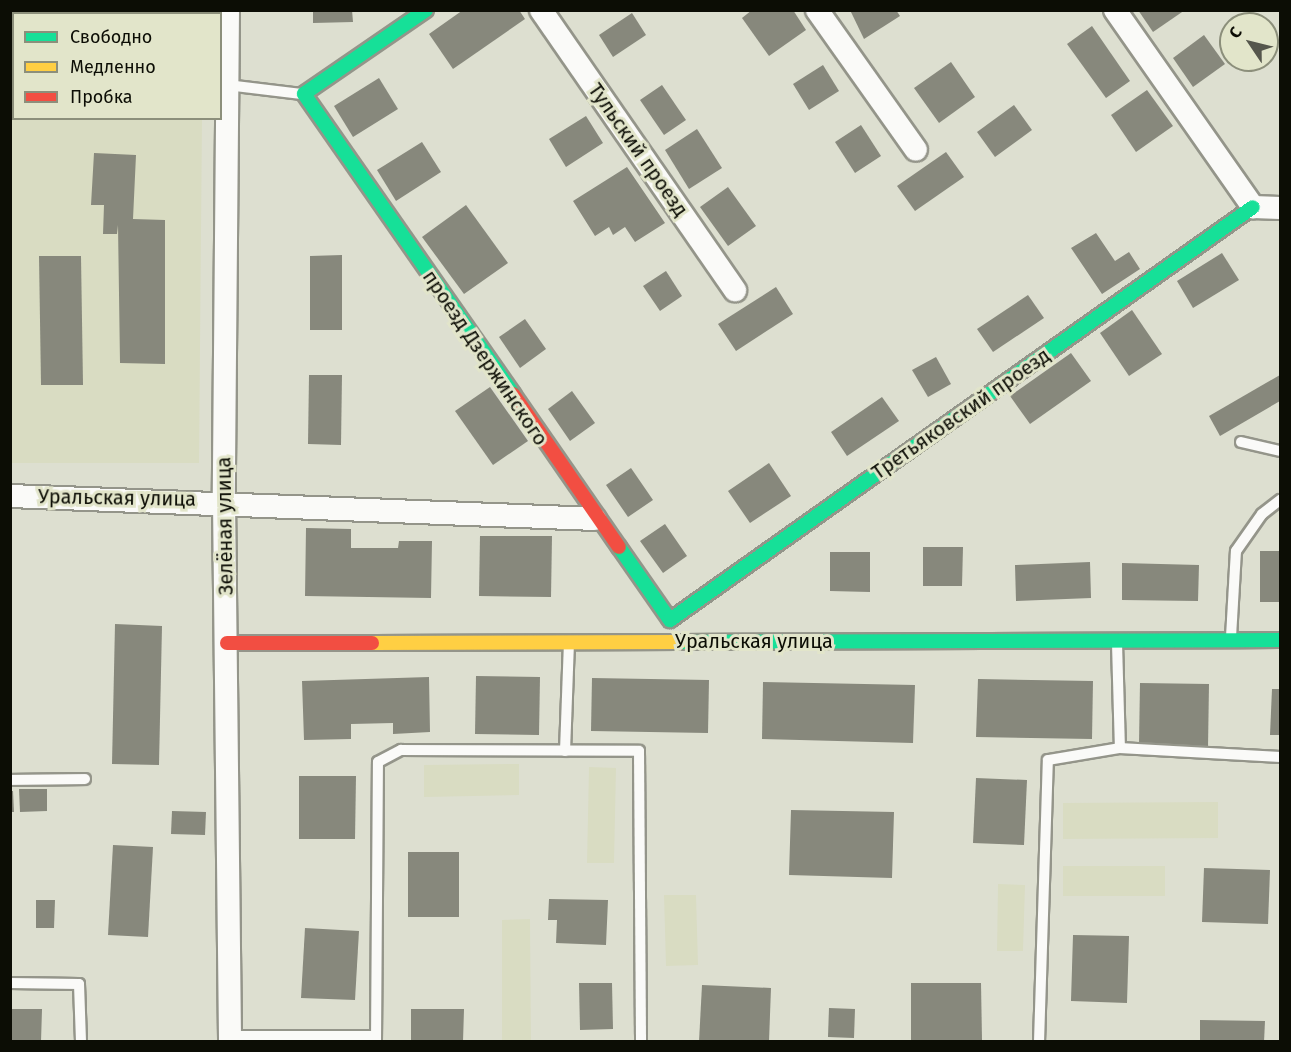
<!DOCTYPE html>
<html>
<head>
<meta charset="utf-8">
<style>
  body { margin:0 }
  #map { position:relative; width:1291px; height:1052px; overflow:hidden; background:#dddfd0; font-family:"Fira Sans",sans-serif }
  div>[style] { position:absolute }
  .built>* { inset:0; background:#d9dcc2 }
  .building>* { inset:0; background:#87887c }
  .roads { filter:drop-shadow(2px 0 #94958a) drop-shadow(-2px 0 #94958a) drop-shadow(0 2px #94958a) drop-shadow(0 -2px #94958a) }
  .lane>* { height:10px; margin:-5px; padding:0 5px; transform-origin:5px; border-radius:5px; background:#fafaf8 }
  .street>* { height:22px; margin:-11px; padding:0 11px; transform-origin:11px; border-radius:11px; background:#fafaf8 }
  .fast>* { height:14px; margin:-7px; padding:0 7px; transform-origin:7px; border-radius:7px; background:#16e098 }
  .slow>* { height:14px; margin:-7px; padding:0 7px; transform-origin:7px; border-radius:7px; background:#ffcf43 }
  .jam>* { height:14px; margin:-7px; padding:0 7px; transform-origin:7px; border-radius:7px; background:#f24e42 }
  span { translate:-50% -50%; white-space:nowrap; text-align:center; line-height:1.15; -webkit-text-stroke:6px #e2e5ca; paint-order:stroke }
  .street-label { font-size:20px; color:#0c0d05 }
  .frame { position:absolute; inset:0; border:12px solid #0c0d05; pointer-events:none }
  .legend { position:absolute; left:12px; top:12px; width:210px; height:108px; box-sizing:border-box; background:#e2e5ca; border:2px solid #8c8f7b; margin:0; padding:8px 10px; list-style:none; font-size:18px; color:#0c0d05 }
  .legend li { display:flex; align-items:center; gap:12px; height:30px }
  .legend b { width:30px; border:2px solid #8c8f7b }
  .north { position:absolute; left:1219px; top:12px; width:60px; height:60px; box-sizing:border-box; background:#e2e5ca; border:2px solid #8c8f7b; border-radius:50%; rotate:305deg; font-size:16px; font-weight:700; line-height:24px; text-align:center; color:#0c0d05 }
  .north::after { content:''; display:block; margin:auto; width:21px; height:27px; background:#55564c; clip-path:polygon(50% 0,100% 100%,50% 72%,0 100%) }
</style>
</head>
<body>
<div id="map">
  <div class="built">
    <i style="clip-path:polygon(10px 108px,14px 118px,202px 119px,199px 463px,11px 463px)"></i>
    <i style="clip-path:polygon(519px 764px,519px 795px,424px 797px,424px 765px)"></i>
    <i style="clip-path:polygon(589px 767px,616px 768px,614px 863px,587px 863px)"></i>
    <i style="clip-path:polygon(1218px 802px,1218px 838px,1063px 839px,1063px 803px)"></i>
    <i style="clip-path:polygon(1063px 866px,1165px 866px,1165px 896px,1063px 896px)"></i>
    <i style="clip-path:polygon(998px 884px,1025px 885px,1023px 951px,997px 951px)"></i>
    <i style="clip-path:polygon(664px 895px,696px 895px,698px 965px,666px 966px)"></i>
    <i style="clip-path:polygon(530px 919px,531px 1041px,502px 1041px,502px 920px)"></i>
  </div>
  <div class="building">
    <i style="clip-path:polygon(10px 10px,48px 10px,14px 14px,14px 74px)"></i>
    <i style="clip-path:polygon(145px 10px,179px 10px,179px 14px,145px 14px)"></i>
    <i style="clip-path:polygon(313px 10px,352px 10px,353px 22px,313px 23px)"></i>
    <i style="clip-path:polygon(463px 10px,519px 10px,525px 19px,453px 69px,429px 34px)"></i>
    <i style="clip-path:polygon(752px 10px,793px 10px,806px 30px,769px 56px,742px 18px)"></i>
    <i style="clip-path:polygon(850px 10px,896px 10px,900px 16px,864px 39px)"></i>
    <i style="clip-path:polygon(1138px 10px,1185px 10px,1153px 32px)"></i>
    <i style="clip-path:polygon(632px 13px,646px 35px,613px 57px,599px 35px)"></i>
    <i style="clip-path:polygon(1092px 26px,1130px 81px,1106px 98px,1067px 44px)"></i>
    <i style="clip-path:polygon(1204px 35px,1225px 64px,1193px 87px,1173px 58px)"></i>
    <i style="clip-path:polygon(951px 62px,975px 97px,939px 123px,914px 88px)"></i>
    <i style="clip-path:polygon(823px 65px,839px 91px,809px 110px,793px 84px)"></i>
    <i style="clip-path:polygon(379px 78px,398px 109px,353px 137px,334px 106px)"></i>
    <i style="clip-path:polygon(662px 85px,686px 120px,664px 135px,640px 100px)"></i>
    <i style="clip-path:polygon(1147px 90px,1173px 126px,1136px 152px,1111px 115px)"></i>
    <i style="clip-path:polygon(1014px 105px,1032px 130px,995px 157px,977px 132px)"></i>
    <i style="clip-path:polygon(586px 116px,603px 143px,566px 167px,549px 139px)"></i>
    <i style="clip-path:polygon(861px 125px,881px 156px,855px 173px,835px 142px)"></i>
    <i style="clip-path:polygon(697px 129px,722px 168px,689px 189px,665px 150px)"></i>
    <i style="clip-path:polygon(422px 142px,441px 172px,396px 201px,377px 170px)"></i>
    <i style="clip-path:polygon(946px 152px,964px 177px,915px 211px,897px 186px)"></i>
    <i style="clip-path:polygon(94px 153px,136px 155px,133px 219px,165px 220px,165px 364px,120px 363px,118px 225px,117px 234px,103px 234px,104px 205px,91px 205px)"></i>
    <i style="clip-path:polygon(627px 167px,665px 223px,635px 242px,625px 227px,613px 235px,609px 227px,595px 236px,573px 201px)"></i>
    <i style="clip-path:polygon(728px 187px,756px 226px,728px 246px,700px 207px)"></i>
    <i style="clip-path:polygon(466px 205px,508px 263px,464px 294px,422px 237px)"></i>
    <i style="clip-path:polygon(1096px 233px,1115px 261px,1129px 252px,1140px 269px,1102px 294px,1071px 248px)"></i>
    <i style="clip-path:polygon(1222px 253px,1239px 280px,1193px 308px,1177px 281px)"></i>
    <i style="clip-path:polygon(342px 255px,342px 330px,310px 330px,310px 256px)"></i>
    <i style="clip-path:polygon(39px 256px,81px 256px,83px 385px,41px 385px)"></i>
    <i style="clip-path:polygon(666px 271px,682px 296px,660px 311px,643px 286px)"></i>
    <i style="clip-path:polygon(776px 287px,793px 314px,736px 351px,718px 324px)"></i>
    <i style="clip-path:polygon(1028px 295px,1044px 318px,993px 352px,977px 329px)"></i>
    <i style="clip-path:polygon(1132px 310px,1162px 354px,1129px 376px,1100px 333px)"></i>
    <i style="clip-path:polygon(525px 319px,546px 349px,520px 368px,499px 337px)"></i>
    <i style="clip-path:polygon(1071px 353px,1091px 381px,1030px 424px,1010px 396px)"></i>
    <i style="clip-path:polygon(936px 357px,951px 384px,928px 397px,912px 370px)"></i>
    <i style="clip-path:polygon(309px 375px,342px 375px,341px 445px,308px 444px)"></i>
    <i style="clip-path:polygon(1280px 375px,1280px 401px,1220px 436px,1209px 416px)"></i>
    <i style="clip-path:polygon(490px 387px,528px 441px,493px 465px,455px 411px)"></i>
    <i style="clip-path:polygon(572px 391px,595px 423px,570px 441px,548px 409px)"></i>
    <i style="clip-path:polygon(882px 397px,899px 421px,847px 456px,831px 432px)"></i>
    <i style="clip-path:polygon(769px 463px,791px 496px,750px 523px,728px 491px)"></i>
    <i style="clip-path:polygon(631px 468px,653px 500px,628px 517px,606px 485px)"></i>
    <i style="clip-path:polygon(665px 524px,687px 556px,663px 573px,640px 541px)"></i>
    <i style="clip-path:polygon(306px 528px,351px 529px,351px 548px,398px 548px,399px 541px,432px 541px,431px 598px,305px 596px)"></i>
    <i style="clip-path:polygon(480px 536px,552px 536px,551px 597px,479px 596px)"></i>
    <i style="clip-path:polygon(923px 547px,963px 547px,962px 586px,923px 586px)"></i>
    <i style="clip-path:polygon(1260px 551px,1280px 551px,1280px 602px,1260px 602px)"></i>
    <i style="clip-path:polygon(830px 552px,870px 552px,870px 592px,830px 591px)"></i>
    <i style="clip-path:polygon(1090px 562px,1091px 598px,1016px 601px,1015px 565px)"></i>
    <i style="clip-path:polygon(1122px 563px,1199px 565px,1198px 601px,1122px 600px)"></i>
    <i style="clip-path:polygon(115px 624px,162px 626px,159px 765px,112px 764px)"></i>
    <i style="clip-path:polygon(476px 676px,540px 677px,539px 735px,475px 734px)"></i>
    <i style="clip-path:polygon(429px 677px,430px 732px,393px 734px,393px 723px,351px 724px,351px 739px,304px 740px,302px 681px)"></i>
    <i style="clip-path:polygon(592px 678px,709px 680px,708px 733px,591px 731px)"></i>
    <i style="clip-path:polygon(978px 679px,1093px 681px,1092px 739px,976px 737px)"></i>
    <i style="clip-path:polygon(763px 682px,915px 685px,913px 743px,762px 739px)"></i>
    <i style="clip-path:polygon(1140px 683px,1209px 684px,1208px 747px,1139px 744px)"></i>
    <i style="clip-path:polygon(1272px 689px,1280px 689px,1280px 735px,1270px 735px)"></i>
    <i style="clip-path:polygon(299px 776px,356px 776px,355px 839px,299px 839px)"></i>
    <i style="clip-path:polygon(976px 778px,1027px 780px,1024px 845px,973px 843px)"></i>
    <i style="clip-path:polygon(19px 789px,47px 789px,47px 811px,20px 812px)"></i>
    <i style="clip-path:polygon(10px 791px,13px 791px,14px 812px,10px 812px)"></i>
    <i style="clip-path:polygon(791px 810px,894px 812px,892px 878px,789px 875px)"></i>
    <i style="clip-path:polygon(172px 811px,206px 812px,205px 835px,171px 834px)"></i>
    <i style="clip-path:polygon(113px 845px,153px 847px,148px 937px,108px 935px)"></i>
    <i style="clip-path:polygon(408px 852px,459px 852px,459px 917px,408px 917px)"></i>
    <i style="clip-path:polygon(1204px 868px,1270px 870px,1268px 924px,1202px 922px)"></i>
    <i style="clip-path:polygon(549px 899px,608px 900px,606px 945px,556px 943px,557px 920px,548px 920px)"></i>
    <i style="clip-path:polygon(36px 900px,55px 900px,54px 928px,36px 928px)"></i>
    <i style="clip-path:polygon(305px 928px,359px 931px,355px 1000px,301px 998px)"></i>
    <i style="clip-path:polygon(1073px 935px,1129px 936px,1127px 1003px,1071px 1001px)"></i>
    <i style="clip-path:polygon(579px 983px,612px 983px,613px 1029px,580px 1030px)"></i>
    <i style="clip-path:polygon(911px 983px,981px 983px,982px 1040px,911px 1040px)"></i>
    <i style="clip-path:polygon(702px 985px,771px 988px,769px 1042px,699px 1042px)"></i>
    <i style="clip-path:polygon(829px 1008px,855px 1009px,854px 1038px,828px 1037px)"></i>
    <i style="clip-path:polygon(10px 1009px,42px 1009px,41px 1042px,10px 1042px)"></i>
    <i style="clip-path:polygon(411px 1009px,464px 1009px,463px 1042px,411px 1042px)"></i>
    <i style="clip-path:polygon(1200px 1020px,1265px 1021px,1264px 1042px,1200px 1042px)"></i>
  </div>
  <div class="roads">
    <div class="lane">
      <i style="left:227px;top:85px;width:75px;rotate:6.9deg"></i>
      <i style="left:1241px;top:442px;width:40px;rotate:13deg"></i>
      <i style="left:1231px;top:637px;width:86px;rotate:-86.7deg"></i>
      <i style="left:1236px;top:551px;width:45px;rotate:-54.9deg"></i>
      <i style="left:1262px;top:514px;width:23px;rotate:-38deg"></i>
      <i style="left:1117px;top:643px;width:105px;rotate:88.4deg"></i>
      <i style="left:1120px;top:748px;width:160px;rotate:3.2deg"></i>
      <i style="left:565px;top:751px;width:108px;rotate:-87.9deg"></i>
      <i style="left:10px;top:780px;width:75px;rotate:-0.8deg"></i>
      <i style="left:10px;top:983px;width:69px;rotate:0.8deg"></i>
      <i style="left:79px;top:984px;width:58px;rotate:88deg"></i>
      <i style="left:230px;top:1036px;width:146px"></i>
      <i style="left:376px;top:1042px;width:280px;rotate:-89.6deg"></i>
      <i style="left:378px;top:762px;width:26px;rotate:-28deg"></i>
      <i style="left:401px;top:750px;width:238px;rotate:0.2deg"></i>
      <i style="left:639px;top:751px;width:291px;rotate:89.6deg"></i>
      <i style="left:1039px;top:1042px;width:282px;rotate:-88.2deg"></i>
      <i style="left:1048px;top:760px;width:73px;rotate:-9.5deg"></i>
    </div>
    <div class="street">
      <i style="left:228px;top:10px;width:491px;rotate:90.5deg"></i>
      <i style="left:224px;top:501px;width:541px;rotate:89.36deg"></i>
      <i style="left:541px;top:10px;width:341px;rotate:55.3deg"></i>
      <i style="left:817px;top:10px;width:171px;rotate:54.7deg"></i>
      <i style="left:1115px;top:10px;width:241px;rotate:55deg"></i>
      <i style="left:1253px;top:207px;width:27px;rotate:2deg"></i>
      <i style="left:10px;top:496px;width:585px;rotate:2.25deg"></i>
    </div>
    <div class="fast">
      <i style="left:426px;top:10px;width:148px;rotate:145.5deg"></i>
      <i style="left:304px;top:94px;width:366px;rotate:55.1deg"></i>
      <i style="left:619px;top:547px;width:89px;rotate:55.1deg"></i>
      <i style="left:670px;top:620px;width:714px;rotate:-35.31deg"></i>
      <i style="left:680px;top:642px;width:600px;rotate:-0.19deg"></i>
    </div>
    <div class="slow">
      <i style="left:372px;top:643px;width:308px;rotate:-0.2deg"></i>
    </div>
    <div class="jam">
      <i style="left:513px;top:394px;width:186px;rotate:55.3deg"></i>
      <i style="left:227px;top:643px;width:145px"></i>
    </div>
  </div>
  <div class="street-label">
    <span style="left:638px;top:150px;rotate:55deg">Тульский проезд</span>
    <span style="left:485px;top:358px;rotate:56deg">проезд Дзержинского</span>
    <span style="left:961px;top:414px;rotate:-35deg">Третьяковский проезд</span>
    <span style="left:117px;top:498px;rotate:1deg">Уральская улица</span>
    <span style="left:225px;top:526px;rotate:-91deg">Зелёная улица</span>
    <span style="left:754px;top:641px">Уральская улица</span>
  </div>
  <div class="frame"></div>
  <ul class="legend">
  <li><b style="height:8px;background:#16e098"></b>Свободно</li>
  <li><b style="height:8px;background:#ffcf43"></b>Медленно</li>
  <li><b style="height:8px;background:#f24e42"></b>Пробка</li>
  </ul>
  <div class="north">С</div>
</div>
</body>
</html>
